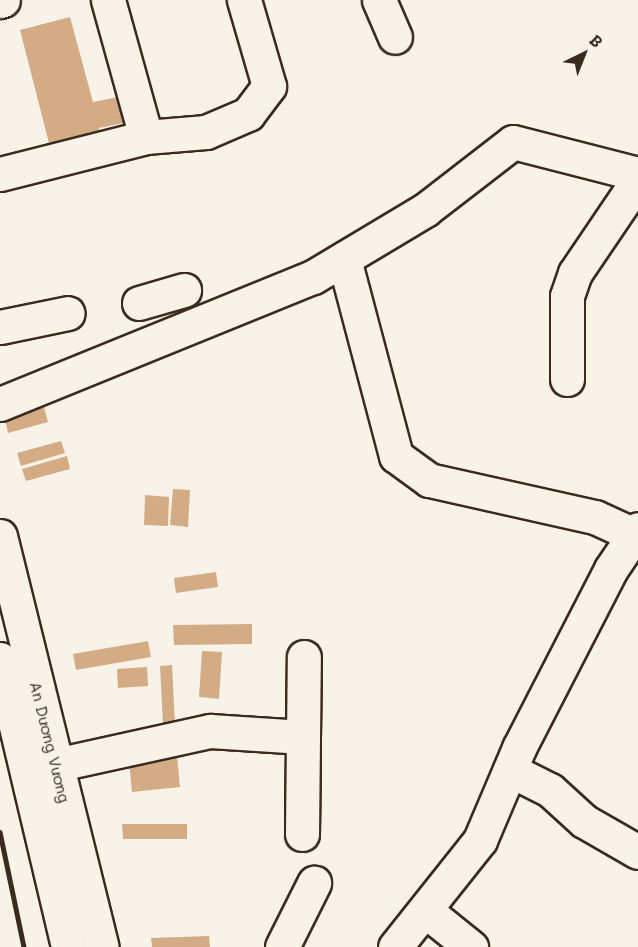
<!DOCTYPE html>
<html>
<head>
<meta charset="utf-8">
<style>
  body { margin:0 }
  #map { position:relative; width:638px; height:947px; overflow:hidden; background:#f7f3e8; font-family:Mali,sans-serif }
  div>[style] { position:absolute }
  .building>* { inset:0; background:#d3ac85 }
  .roads { filter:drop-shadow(2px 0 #3b2a1e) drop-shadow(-2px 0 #3b2a1e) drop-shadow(0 2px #3b2a1e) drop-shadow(0 -2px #3b2a1e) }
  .minor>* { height:33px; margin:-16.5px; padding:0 16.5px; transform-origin:16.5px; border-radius:16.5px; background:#f7f3e8 }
  .major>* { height:33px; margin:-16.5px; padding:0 16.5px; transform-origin:16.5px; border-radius:16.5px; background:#f7f3e8 }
  .rail>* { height:4.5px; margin:-2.25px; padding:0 2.25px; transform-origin:2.25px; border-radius:2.25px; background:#3b2a1e }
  span { translate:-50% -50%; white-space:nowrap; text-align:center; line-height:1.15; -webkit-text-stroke:4.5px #f7f3e8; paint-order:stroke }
  .street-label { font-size:16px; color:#3b2a1e }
  .north { position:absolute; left:554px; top:24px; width:60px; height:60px; -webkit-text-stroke:4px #f7f3e8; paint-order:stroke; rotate:43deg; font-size:16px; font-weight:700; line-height:24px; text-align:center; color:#3b2a1e }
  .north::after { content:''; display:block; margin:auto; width:21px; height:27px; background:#3b2a1e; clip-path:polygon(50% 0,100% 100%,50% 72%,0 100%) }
</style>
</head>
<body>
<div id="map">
  <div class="building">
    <i style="clip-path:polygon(70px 17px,93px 102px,138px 93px,144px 119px,99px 128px,102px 138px,51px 151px,20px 30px)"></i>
    <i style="clip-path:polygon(42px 400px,48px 422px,8px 433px,3px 410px)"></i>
    <i style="clip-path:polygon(61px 441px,65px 453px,21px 466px,17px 453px)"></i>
    <i style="clip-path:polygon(67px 456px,70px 469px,26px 481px,22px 469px)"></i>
    <i style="clip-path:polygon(173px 489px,190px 490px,188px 527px,170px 525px)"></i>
    <i style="clip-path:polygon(145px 495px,169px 497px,168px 526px,144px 525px)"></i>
    <i style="clip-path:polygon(216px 572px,218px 587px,176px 593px,174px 578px)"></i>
    <i style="clip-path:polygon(252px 624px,252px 644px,174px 645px,173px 625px)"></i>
    <i style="clip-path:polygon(148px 641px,151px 657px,76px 670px,73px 654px)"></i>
    <i style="clip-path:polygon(202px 651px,222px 652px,219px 699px,199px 697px)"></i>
    <i style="clip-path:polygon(172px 665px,175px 724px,163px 724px,160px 666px)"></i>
    <i style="clip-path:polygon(147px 667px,148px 686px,118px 688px,117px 669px)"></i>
    <i style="clip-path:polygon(177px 756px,180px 787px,132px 792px,129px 761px)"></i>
    <i style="clip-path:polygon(122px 824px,187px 824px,187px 839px,123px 839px)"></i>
    <i style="clip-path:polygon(209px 936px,210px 947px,152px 947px,151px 938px)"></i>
  </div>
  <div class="roads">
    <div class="minor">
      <i style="left:108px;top:0;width:142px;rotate:74.5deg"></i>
      <i style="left:379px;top:0;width:40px;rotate:66.6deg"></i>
      <i style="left:0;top:1px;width:3px;rotate:-18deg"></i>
      <i style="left:0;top:174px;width:151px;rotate:-14.2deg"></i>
      <i style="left:146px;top:137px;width:60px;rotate:-4.8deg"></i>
      <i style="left:206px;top:132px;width:46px;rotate:-23.2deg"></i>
      <i style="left:248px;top:114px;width:35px;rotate:-53deg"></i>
      <i style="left:269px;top:86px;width:90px;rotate:-106.2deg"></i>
      <i style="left:344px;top:259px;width:204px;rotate:75.2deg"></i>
      <i style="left:396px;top:456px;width:41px;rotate:36deg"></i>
      <i style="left:429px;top:480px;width:170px;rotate:12.6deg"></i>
      <i style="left:595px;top:517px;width:43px;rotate:24.8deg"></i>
      <i style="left:139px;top:303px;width:47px;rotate:-16.1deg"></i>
      <i style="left:0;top:327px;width:69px;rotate:-11.6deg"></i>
      <i style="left:567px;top:379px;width:83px;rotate:-90deg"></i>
      <i style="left:567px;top:296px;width:24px;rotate:-71deg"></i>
      <i style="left:575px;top:273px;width:112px;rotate:-55.9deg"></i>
      <i style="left:0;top:404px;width:338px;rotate:-22.1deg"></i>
      <i style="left:313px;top:277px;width:131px;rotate:-30.9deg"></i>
      <i style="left:425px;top:210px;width:111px;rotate:-37.7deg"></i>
      <i style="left:513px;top:142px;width:129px;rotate:14.4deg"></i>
      <i style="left:55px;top:765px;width:159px;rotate:-12.4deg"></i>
      <i style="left:210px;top:731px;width:93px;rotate:3.7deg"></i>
      <i style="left:510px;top:770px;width:45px;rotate:26.6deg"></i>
      <i style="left:550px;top:790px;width:46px;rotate:42.4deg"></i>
      <i style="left:584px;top:821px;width:62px;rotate:29.9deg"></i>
      <i style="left:302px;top:834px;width:177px;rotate:-89.4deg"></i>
      <i style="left:426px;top:911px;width:58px;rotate:38.7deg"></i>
      <i style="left:282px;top:947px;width:72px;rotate:-63.4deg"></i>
      <i style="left:395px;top:947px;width:137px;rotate:-51.5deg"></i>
      <i style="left:480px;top:840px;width:100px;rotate:-67deg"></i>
      <i style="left:519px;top:748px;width:201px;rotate:-62.8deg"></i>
      <i style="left:611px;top:569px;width:48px;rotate:-56deg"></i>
    </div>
    <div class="major">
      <i style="left:0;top:536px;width:423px;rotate:76.1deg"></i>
      <i style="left:0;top:659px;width:296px;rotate:76.7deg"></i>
    </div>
  </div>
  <div class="rail">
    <i style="left:0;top:832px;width:117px;rotate:78.2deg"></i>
  </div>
  <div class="street-label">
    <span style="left:50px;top:742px;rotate:76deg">An Dương Vương</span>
  </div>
  <div class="north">B</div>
</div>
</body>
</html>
